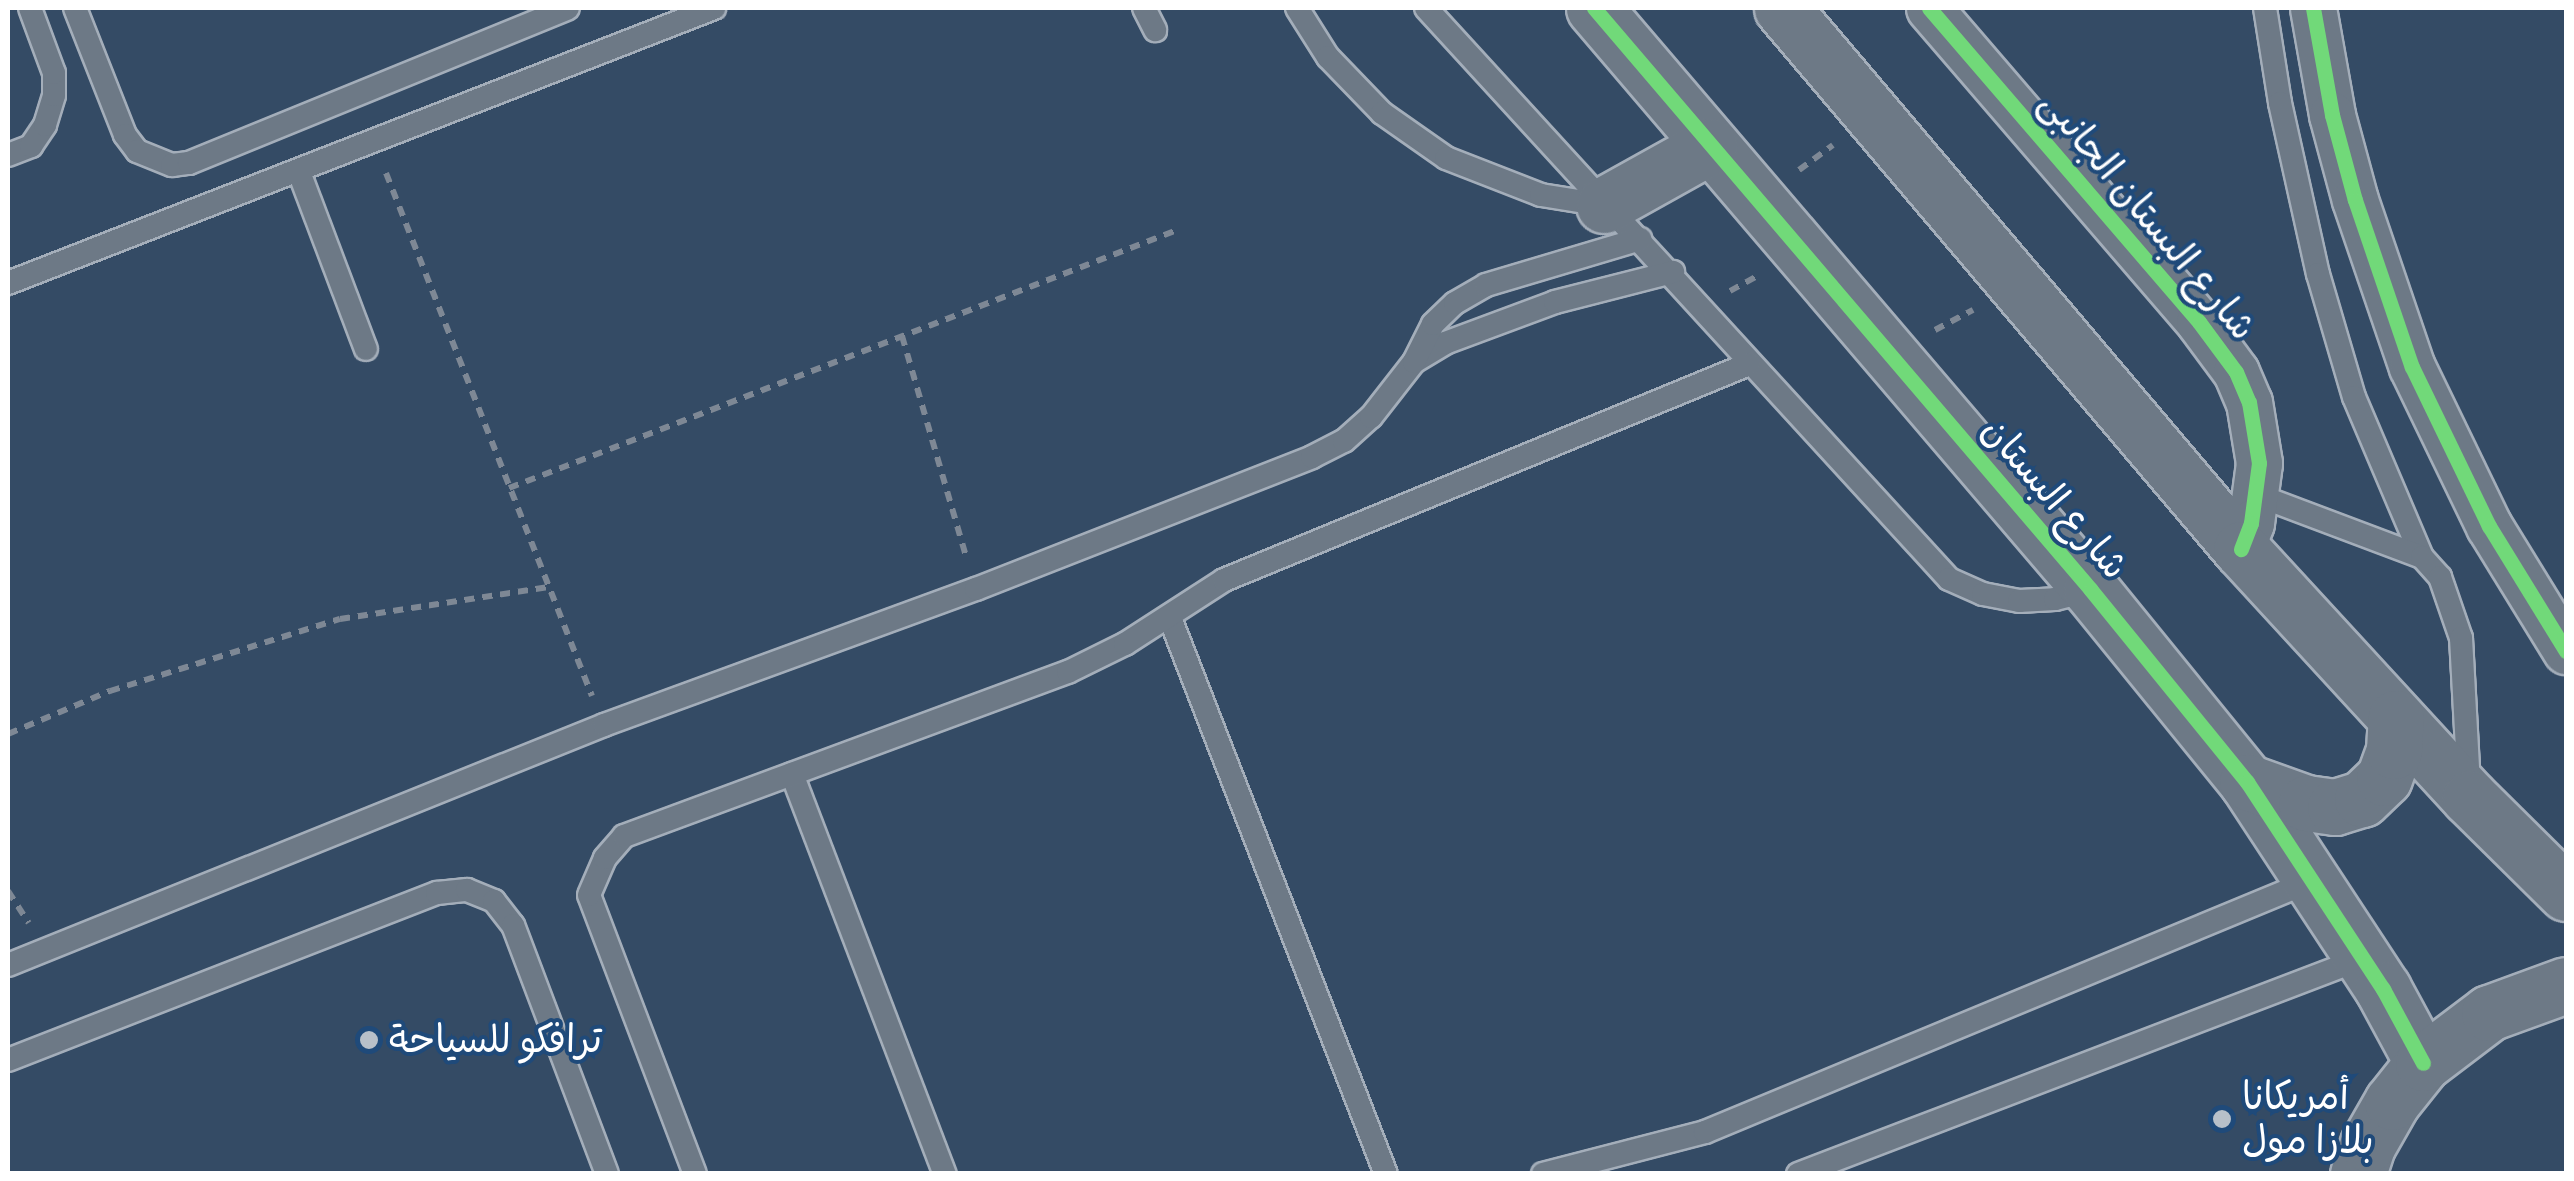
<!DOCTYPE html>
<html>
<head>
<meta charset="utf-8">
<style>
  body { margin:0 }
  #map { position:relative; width:2574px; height:1181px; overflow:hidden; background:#344b65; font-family:Itim,"Playpen Sans Arabic",sans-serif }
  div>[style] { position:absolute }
  .path>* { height:6px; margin-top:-3px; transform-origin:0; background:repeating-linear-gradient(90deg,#7e8895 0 10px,transparent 0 18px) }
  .roads { filter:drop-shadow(2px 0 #a4aeba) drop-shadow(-2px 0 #a4aeba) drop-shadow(0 2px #a4aeba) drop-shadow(0 -2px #a4aeba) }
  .lane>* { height:22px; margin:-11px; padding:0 11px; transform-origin:11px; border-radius:11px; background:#6d7986 }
  .street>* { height:45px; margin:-22.5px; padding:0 22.5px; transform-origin:22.5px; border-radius:22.5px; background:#6d7986 }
  .secondary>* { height:55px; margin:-27.5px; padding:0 27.5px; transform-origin:27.5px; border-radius:27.5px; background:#6d7986 }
  .cycleway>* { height:15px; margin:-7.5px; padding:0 7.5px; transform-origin:7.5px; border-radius:7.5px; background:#71d979 }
  .dots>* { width:28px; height:28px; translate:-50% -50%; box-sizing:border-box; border:5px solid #1f4a7a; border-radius:50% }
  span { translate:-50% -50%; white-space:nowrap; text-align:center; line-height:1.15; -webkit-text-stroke:8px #1f4a7a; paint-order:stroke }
  .street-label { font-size:38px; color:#fff }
  .poi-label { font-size:38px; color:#fff }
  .left { translate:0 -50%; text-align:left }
  .frame { position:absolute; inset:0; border:10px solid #fff; pointer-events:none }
</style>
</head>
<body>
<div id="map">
  <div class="path">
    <i style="left:1799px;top:170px;width:42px;rotate:-36.3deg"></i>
    <i style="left:386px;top:173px;width:562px;rotate:68.5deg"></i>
    <i style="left:1730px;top:291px;width:33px;rotate:-29deg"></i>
    <i style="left:1935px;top:330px;width:43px;rotate:-27.8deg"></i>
    <i style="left:902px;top:336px;width:233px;rotate:73.8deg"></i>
    <i style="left:509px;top:488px;width:719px;rotate:-21.11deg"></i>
    <i style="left:8px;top:734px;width:111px;rotate:-22.9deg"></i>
    <i style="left:110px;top:691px;width:241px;rotate:-17.4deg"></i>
    <i style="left:340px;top:619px;width:211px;rotate:-8.7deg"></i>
    <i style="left:8px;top:891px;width:38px;rotate:57deg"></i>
  </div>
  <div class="roads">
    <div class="lane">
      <i style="left:75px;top:8px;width:136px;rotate:68.5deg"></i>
      <i style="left:125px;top:135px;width:20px;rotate:53deg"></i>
      <i style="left:137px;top:151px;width:38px;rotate:22deg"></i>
      <i style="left:172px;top:165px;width:17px;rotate:-7deg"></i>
      <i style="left:189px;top:163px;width:409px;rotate:-22.2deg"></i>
      <i style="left:1144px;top:8px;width:25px;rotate:63deg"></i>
      <i style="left:1297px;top:8px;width:58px;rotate:57.7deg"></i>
      <i style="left:1328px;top:57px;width:78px;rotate:46deg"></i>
      <i style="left:1382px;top:113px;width:78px;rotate:35.1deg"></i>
      <i style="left:1446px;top:158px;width:102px;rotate:21.3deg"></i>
      <i style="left:1541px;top:195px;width:64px;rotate:9deg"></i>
      <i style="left:1426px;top:8px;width:774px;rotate:47.51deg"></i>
      <i style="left:1949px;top:579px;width:37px;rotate:24deg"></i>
      <i style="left:1983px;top:594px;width:37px;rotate:11deg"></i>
      <i style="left:2019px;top:601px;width:36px;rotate:-3deg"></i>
      <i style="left:2055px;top:599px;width:37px;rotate:-14deg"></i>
      <i style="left:2265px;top:8px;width:96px;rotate:81deg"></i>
      <i style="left:2280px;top:103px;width:175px;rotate:77.5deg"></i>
      <i style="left:2318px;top:274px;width:128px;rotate:73.7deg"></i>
      <i style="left:2354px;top:397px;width:174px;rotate:67deg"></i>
      <i style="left:8px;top:155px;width:25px;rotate:-21deg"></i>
      <i style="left:31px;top:146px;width:25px;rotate:-56deg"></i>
      <i style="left:45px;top:125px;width:31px;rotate:-73deg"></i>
      <i style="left:54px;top:95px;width:22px;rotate:-90deg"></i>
      <i style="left:54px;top:73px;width:69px;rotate:-110.3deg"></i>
      <i style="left:299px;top:172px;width:189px;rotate:69.3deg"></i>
      <i style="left:8px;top:283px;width:758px;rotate:-21.28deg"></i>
      <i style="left:1417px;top:360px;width:33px;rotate:-31deg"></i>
      <i style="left:1445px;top:343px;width:117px;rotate:-20.4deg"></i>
      <i style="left:1555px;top:302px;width:122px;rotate:-14.3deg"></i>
      <i style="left:2257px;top:495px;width:176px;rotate:20.6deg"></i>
      <i style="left:2422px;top:557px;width:27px;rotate:48deg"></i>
      <i style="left:2440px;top:577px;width:65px;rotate:71deg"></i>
      <i style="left:2461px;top:638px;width:146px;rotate:86.9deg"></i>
      <i style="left:1170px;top:618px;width:596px;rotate:68.77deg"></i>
      <i style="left:792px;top:774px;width:428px;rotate:69.1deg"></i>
      <i style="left:8px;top:965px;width:643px;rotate:-21.93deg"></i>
      <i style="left:604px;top:725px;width:396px;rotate:-20.1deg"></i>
      <i style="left:976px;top:589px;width:361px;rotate:-21.4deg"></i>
      <i style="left:1312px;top:457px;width:36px;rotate:-27deg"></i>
      <i style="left:1344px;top:441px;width:36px;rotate:-42deg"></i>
      <i style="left:1371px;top:417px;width:70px;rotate:-52deg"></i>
      <i style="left:1414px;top:362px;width:42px;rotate:-63.4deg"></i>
      <i style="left:1433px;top:324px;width:30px;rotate:-44deg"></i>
      <i style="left:1455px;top:303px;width:36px;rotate:-30deg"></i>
      <i style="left:1486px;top:285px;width:161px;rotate:-16.6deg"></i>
      <i style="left:8px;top:1060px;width:460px;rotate:-21.3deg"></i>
      <i style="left:437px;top:893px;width:30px;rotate:-6deg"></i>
      <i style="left:467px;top:890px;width:29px;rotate:22deg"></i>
      <i style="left:494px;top:901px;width:31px;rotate:52deg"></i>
      <i style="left:513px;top:925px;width:266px;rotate:69.3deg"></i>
      <i style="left:695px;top:1174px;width:298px;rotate:-110.8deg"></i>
      <i style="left:589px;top:895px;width:40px;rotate:-66.6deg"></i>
      <i style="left:605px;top:858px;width:29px;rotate:-49deg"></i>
      <i style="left:624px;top:836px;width:473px;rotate:-20.3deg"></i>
      <i style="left:1068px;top:672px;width:64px;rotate:-26.2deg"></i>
      <i style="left:1125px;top:644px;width:118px;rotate:-32.9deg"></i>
      <i style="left:1224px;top:580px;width:568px;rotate:-22.36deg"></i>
      <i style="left:1543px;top:1174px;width:167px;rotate:-14.5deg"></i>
      <i style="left:1705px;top:1132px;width:658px;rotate:-22.51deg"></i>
      <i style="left:1798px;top:1174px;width:605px;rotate:-20.92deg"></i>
    </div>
    <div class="street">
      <i style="left:1929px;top:8px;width:414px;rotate:49.3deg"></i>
      <i style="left:2199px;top:322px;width:62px;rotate:53.5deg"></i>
      <i style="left:2236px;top:372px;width:33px;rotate:67deg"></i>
      <i style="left:2249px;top:402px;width:62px;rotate:80.7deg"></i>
      <i style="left:2259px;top:463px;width:61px;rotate:97.6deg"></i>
      <i style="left:2251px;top:523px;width:28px;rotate:111deg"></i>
      <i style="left:2313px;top:8px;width:109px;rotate:79.9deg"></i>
      <i style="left:2332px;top:115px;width:88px;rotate:74.9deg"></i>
      <i style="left:2355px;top:200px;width:176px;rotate:71.2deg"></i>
      <i style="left:2412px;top:367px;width:177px;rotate:64.2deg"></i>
      <i style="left:2489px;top:526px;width:147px;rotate:58.4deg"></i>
    </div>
    <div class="secondary">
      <i style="left:1594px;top:8px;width:765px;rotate:49.5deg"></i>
      <i style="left:2091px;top:590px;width:247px;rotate:50.9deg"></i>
      <i style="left:2247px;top:782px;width:248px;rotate:56.7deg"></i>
      <i style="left:2383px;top:989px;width:84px;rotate:61.6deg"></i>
      <i style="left:1782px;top:8px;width:709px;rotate:49.69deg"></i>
      <i style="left:2241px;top:549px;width:338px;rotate:47.4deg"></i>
      <i style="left:2470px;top:798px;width:135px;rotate:44.7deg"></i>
      <i style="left:1604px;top:205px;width:121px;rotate:-29.1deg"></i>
      <i style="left:2247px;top:782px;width:63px;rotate:19.6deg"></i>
      <i style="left:2306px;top:803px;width:29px;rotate:8deg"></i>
      <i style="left:2335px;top:807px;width:28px;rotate:-17deg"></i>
      <i style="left:2362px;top:799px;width:30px;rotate:-44deg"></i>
      <i style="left:2384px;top:778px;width:29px;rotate:-70deg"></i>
      <i style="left:2394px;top:751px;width:33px;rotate:-87deg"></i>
      <i style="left:2358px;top:1174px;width:32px;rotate:-72deg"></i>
      <i style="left:2368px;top:1144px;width:48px;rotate:-60.3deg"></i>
      <i style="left:2392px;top:1102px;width:50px;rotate:-51.5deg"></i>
      <i style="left:2423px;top:1063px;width:83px;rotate:-37.1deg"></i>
      <i style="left:2489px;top:1013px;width:82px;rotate:-20deg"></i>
    </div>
  </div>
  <div class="cycleway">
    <i style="left:1594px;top:8px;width:765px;rotate:49.5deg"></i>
    <i style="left:2091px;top:590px;width:247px;rotate:50.9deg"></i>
    <i style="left:2247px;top:782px;width:248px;rotate:56.7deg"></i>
    <i style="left:2383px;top:989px;width:84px;rotate:61.6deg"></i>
    <i style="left:1929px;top:8px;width:414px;rotate:49.3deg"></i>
    <i style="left:2199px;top:322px;width:62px;rotate:53.5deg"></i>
    <i style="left:2236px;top:372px;width:33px;rotate:67deg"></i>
    <i style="left:2249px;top:402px;width:62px;rotate:80.7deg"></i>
    <i style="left:2259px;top:463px;width:61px;rotate:97.6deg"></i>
    <i style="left:2251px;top:523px;width:28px;rotate:111deg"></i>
    <i style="left:2313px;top:8px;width:109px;rotate:79.9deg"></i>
    <i style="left:2332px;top:115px;width:88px;rotate:74.9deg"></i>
    <i style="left:2355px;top:200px;width:176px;rotate:71.2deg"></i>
    <i style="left:2412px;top:367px;width:177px;rotate:64.2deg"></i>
    <i style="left:2489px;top:526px;width:147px;rotate:58.4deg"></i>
  </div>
  <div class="dots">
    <i style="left:369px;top:1040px;background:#b8c0c9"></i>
    <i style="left:2222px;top:1119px;background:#b8c0c9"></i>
  </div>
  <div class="street-label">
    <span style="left:2148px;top:215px;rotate:50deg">شارع البستان الجانبى</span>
    <span style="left:2055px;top:498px;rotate:49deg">شارع البستان</span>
  </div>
  <div class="poi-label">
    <span class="left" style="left:389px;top:1040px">ترافكو للسياحة</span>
    <span class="left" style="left:2242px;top:1119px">أمريكانا<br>بلازا مول</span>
  </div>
  <div class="frame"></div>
</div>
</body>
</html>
